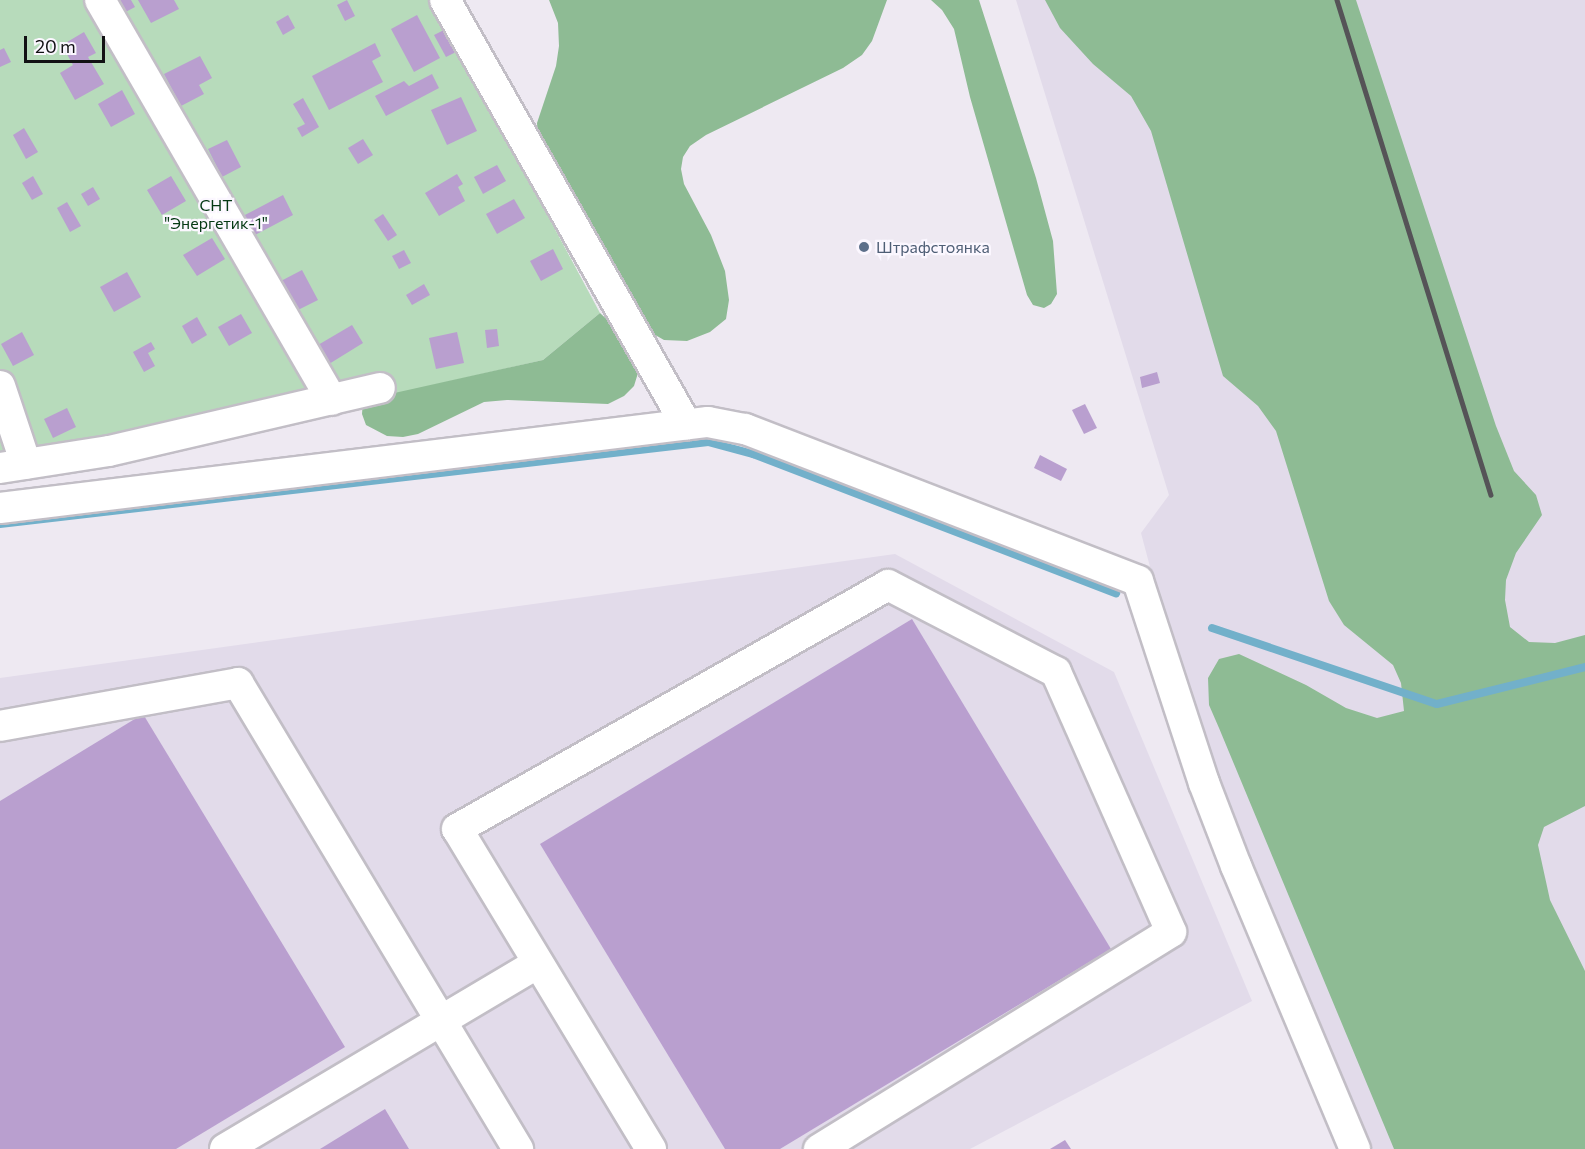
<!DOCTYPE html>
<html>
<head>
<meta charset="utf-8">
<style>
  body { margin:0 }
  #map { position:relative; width:1585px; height:1149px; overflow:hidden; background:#eee9f2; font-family:Commissioner,sans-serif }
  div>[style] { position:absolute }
  .built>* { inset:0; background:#e2dbea }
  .green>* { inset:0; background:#b7dbbb }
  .forest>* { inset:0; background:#8ebb94 }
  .stream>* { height:8px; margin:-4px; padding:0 4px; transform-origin:4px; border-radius:4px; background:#72b0ca }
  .building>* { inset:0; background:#b99fcf }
  .roads { filter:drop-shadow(2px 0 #c2bec6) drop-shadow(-2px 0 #c2bec6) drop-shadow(0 2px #c2bec6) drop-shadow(0 -2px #c2bec6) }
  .minor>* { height:30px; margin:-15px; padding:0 15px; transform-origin:15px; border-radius:15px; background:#fff }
  .rail>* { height:4.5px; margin:-2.25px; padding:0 2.25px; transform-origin:2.25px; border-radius:2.25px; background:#555357 }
  .dots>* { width:16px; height:16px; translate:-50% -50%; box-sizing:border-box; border:3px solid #fbf7ff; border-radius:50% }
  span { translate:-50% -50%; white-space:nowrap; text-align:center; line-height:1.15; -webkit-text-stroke:4.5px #fbf7ff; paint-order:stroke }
  .park-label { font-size:16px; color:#053914 }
  .service-label { font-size:16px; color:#4e5e75 }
  .left { translate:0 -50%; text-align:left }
  .scale { position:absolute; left:24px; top:36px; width:81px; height:27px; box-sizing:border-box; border:3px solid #121114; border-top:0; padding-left:8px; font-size:18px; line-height:21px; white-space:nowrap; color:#121114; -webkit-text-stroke:4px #fbf7ff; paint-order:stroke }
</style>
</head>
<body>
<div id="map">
  <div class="built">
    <i style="clip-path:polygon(1016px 0,1585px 0,1585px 1149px,1364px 1149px,1186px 702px,1141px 533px,1169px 495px)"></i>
    <i style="clip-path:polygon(895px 554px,1114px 672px,1252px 1001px,970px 1149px,0 1149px,0 678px)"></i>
  </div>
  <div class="green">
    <i style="clip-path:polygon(0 0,432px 0,600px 313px,543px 360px,98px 462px,0 476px)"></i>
  </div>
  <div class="forest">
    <i style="clip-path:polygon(549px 0,887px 0,872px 41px,862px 55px,843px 68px,706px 135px,690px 146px,683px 157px,681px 169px,684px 184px,711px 235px,725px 271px,729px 300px,726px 319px,710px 332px,687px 341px,664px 340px,650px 332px,538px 137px,537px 123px,556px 66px,559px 46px,558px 23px)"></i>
    <i style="clip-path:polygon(931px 0,979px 0,1036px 178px,1053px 241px,1057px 294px,1051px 304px,1044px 308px,1033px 305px,1027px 295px,970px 97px,954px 29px,942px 10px)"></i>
    <i style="clip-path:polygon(1045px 0,1356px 0,1496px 426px,1514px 471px,1536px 495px,1542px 515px,1516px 553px,1506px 580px,1505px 600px,1510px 627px,1529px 642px,1555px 643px,1585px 635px,1585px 806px,1544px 827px,1538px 845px,1550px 900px,1585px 971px,1585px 1149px,1394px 1149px,1219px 728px,1209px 705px,1208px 678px,1219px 659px,1239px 654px,1306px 685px,1346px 708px,1377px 718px,1404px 711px,1401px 683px,1393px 665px,1344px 625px,1329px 601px,1276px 431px,1258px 406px,1223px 376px,1151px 131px,1131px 96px,1093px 64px,1060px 28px)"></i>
    <i style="clip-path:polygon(600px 313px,617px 329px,636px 358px,638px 373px,634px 386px,624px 396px,608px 404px,507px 400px,484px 402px,418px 434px,403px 437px,387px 436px,366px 425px,362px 414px,363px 400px,543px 360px)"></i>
  </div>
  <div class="stream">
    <i style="left:0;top:524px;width:713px;rotate:-6.61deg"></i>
    <i style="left:708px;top:442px;width:47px;rotate:14.9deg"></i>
    <i style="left:753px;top:454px;width:389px;rotate:21deg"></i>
    <i style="left:1212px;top:628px;width:237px;rotate:18.7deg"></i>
    <i style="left:1437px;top:704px;width:153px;rotate:-14deg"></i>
  </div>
  <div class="building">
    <i style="clip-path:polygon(121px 0,131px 0,135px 7px,118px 16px,112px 5px)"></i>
    <i style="clip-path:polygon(138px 0,174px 0,179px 9px,151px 23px)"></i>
    <i style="clip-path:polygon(347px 0,355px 16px,345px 21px,337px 5px)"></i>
    <i style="clip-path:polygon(288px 15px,295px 28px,283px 35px,276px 22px)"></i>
    <i style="clip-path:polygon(417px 15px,440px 58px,414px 72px,391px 29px)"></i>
    <i style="clip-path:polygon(444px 30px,456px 52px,446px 57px,434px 35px)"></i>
    <i style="clip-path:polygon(84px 32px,96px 53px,88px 57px,104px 84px,75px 100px,60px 73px,73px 65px,62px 45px)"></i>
    <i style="clip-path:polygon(375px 43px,381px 56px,372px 61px,383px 82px,329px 110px,312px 76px)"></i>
    <i style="clip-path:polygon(4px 48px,11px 62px,0 67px,0 50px)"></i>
    <i style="clip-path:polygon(200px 56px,212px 78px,199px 85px,204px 94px,181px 106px,164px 74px)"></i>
    <i style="clip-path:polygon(432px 74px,439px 88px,386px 116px,375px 96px,404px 81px,409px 86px)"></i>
    <i style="clip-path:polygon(122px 90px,135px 114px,111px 127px,98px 104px)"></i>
    <i style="clip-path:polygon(461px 97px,477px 131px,447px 145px,431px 110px)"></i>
    <i style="clip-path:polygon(303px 98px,319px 127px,302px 137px,297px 128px,305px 124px,293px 104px)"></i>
    <i style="clip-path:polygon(24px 128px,38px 152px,26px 159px,13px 135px)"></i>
    <i style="clip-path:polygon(363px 139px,373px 155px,358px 164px,348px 148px)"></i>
    <i style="clip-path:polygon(227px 140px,241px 167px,222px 177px,208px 149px)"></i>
    <i style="clip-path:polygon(497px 165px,506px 181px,483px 194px,474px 177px)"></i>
    <i style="clip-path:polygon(457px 174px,463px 184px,458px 187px,465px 201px,439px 216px,425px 193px)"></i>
    <i style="clip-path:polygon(33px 176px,43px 194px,32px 200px,22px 183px)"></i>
    <i style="clip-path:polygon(171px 176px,186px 201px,162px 215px,147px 190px)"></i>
    <i style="clip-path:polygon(93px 187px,100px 199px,88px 206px,81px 194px)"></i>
    <i style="clip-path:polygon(283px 195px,293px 215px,251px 237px,241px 217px)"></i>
    <i style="clip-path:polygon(514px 199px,525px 218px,497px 234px,486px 214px)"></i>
    <i style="clip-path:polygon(67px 202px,81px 226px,70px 232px,57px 208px)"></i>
    <i style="clip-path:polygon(383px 214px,397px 235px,388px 241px,374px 220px)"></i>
    <i style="clip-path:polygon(212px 238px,225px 259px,197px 276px,183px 255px)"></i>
    <i style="clip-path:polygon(553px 249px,563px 269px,541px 281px,530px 261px)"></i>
    <i style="clip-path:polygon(404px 250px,411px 263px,399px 269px,392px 256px)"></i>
    <i style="clip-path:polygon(302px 270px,318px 300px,294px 312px,279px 282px)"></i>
    <i style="clip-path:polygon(127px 272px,141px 297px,114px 312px,100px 287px)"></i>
    <i style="clip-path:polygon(424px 284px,430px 295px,412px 305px,406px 295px)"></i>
    <i style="clip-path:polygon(241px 314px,252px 333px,229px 346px,218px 327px)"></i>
    <i style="clip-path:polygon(197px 317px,207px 335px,192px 344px,182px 326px)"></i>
    <i style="clip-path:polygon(352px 325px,363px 343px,329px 364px,318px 345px)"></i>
    <i style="clip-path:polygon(497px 329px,499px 346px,487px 348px,485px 330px)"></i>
    <i style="clip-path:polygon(22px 332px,34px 355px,13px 366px,1px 344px)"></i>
    <i style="clip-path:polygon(457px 332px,464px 363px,436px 369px,429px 338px)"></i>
    <i style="clip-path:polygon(151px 342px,155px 349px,148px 353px,155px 366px,144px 372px,133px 352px)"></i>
    <i style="clip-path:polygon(1157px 372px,1160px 383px,1142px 388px,1140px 377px)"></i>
    <i style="clip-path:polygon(1085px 404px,1097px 428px,1084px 434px,1072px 410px)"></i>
    <i style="clip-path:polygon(67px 408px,76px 427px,53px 438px,44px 419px)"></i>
    <i style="clip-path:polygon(1040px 455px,1067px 469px,1061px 481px,1034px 468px)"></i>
    <i style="clip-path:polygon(912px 619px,1111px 949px,780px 1149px,725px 1149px,540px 844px)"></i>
    <i style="clip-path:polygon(143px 714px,345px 1047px,176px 1149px,0 1149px,0 801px)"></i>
    <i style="clip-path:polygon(385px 1109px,409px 1149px,320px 1149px)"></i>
    <i style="clip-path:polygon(1065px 1140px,1071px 1149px,1050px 1149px)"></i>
  </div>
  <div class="roads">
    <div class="minor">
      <i style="left:100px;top:0;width:462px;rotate:59.9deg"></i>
      <i style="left:445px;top:0;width:488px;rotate:60.4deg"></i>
      <i style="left:0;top:386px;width:82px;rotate:71.6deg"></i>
      <i style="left:0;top:468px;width:110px;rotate:-8.9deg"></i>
      <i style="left:109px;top:451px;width:278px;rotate:-13.1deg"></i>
      <i style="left:0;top:508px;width:713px;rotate:-6.93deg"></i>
      <i style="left:708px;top:422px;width:38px;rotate:11deg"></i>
      <i style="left:745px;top:429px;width:421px;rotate:21.1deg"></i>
      <i style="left:1138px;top:581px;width:213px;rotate:71.9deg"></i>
      <i style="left:1204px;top:783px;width:89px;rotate:68.9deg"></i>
      <i style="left:1236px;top:866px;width:307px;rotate:67.2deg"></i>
      <i style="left:0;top:726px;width:242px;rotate:-10.2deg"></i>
      <i style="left:238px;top:683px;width:544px;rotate:59deg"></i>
      <i style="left:225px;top:1149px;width:362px;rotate:-30.7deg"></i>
      <i style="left:651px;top:1149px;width:374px;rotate:-121.2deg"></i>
      <i style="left:457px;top:829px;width:495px;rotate:-29.5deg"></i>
      <i style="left:888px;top:585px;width:189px;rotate:27.4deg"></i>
      <i style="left:1056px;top:672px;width:284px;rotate:66.1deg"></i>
      <i style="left:1171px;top:932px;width:414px;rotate:148.3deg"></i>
    </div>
  </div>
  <div class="rail">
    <i style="left:1337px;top:0;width:518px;rotate:72.72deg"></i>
  </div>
  <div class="dots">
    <i style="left:864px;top:247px;background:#5c6f8a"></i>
  </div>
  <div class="park-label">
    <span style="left:216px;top:214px">СНТ<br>"Энергетик-1"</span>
  </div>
  <div class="service-label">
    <span class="left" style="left:876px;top:247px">Штрафстоянка</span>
  </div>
  <div class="scale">20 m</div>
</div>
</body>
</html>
